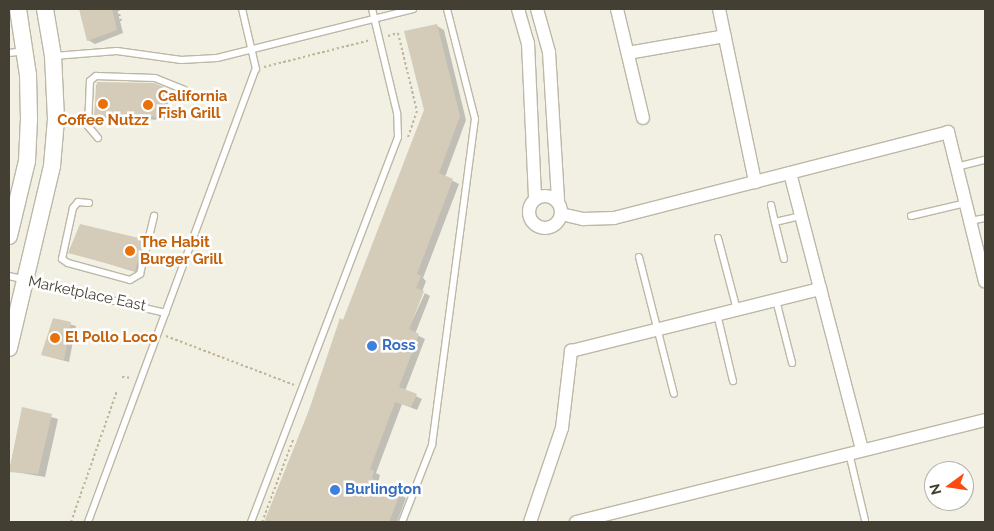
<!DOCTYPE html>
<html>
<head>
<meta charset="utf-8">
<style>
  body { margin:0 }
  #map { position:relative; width:994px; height:531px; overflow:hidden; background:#f2efe3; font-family:Raleway,sans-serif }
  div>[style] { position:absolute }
  .shadow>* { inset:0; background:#0003 }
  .building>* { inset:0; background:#d4ccb9 }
  .path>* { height:2px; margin-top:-1px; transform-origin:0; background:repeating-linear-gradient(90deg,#bfb597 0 2.5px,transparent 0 5px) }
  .roads { filter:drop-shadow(1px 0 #bdb8a6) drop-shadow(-1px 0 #bdb8a6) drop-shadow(0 1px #bdb8a6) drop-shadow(0 -1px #bdb8a6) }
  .service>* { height:6px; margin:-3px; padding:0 3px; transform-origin:3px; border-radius:3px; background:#fff }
  .minor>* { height:12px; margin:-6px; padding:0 6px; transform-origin:6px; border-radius:6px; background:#fff }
  .minor>.ring { margin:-6px; padding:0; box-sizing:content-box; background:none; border:12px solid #fff; border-radius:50% }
  .tertiary>* { height:16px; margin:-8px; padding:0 8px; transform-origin:8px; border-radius:8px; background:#fff }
  .dots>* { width:14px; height:14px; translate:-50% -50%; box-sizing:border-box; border:2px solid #fff; border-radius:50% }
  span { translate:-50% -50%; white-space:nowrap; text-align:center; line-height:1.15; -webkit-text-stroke:5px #fff; paint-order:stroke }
  .food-label { font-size:15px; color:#c56008; font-weight:700 }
  .left { translate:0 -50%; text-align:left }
  .street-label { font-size:15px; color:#443f33 }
  .shop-label { font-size:15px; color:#366cbe; font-weight:700 }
  .frame { position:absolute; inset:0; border:10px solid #443f33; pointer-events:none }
  .north { position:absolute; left:924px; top:461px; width:50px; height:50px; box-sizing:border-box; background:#fff; border:1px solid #b4b2ad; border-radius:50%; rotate:256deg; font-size:14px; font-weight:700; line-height:20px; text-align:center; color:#443f33 }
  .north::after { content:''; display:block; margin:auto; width:18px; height:22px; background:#fd4b0f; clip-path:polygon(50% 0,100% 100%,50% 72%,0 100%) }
</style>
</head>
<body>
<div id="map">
  <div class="shadow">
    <i style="clip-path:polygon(80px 9px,117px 9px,123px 33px,95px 44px,88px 40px)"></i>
    <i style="clip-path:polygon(437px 26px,444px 30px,466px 120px,445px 177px,459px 184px,423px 278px,426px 281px,406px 334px,425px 293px,430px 296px,415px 334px,425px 339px,405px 391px,422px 399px,417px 410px,402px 404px,376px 473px,380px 475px,378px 483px,406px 498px,397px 522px,266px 522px,425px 110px)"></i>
    <i style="clip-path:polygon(154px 84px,170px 92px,165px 120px,101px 118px,95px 114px,96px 85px)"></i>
    <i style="clip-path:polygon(142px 241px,149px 244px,142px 274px,70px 252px)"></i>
    <i style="clip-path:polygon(54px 320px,76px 326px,69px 362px,42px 355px)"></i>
    <i style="clip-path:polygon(23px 409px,58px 419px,45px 477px,9px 471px)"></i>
  </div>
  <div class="building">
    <i style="clip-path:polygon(79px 9px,112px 9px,117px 30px,87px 41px)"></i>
    <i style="clip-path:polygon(437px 24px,460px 116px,439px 173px,453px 179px,417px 274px,421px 276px,416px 288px,424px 291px,409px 329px,419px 334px,399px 387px,417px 394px,411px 407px,395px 402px,370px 469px,374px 471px,372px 478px,400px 494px,389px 522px,264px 522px,308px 413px,340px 318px,343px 320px,424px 110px,404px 31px)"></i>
    <i style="clip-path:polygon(97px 82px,154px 83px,164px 87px,159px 117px,94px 115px)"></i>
    <i style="clip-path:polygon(80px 224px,143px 239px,135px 271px,68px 253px)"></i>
    <i style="clip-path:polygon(53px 318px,71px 322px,64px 360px,41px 355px)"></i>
    <i style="clip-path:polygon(22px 407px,52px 414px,38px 474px,9px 472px)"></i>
  </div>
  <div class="path">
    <i style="left:118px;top:9px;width:12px;rotate:76deg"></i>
    <i style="left:388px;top:36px;width:10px;rotate:-17deg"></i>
    <i style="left:398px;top:33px;width:80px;rotate:76.3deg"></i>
    <i style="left:417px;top:111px;width:28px;rotate:109deg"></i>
    <i style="left:264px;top:67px;width:110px;rotate:-14.2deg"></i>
    <i style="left:166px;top:336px;width:137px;rotate:20.9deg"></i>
    <i style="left:122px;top:377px;width:10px;rotate:6deg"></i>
    <i style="left:71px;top:522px;width:139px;rotate:-70.7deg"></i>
    <i style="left:262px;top:522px;width:88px;rotate:-69.3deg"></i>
  </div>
  <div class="roads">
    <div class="service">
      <i style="left:9px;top:53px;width:16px;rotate:-7deg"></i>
      <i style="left:54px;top:56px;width:63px;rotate:-4.5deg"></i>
      <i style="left:117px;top:51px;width:65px;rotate:8deg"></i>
      <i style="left:181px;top:60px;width:36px;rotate:-3deg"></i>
      <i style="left:217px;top:58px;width:202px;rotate:-14deg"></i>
      <i style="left:98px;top:138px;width:16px;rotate:-130deg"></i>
      <i style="left:88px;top:126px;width:45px;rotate:-87.5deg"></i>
      <i style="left:90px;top:81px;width:8px;rotate:-40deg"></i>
      <i style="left:96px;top:76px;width:59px;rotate:1.9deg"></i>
      <i style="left:155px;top:78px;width:31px;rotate:22deg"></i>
      <i style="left:956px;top:167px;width:30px;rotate:-14deg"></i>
      <i style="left:89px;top:203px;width:11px;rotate:-175deg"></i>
      <i style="left:78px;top:202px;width:8px;rotate:130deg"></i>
      <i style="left:73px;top:208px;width:52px;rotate:102.2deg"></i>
      <i style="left:62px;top:259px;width:7px;rotate:34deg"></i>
      <i style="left:68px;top:263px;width:64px;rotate:15.3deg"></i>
      <i style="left:130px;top:280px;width:12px;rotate:-31deg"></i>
      <i style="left:140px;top:274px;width:60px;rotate:-76.4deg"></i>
      <i style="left:771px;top:205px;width:17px;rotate:77deg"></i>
      <i style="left:911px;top:216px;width:57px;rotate:-13.3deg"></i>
      <i style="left:970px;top:221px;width:15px;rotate:-11deg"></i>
      <i style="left:718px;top:238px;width:74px;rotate:75.2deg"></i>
      <i style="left:639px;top:257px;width:141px;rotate:75.7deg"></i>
      <i style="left:784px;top:259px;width:38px;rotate:-104deg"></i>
      <i style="left:775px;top:222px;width:28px;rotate:-13deg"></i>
      <i style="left:9px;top:276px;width:161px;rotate:13.3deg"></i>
      <i style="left:776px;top:300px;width:65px;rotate:75.7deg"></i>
      <i style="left:717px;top:314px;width:69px;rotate:76.6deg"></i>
      <i style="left:849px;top:453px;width:69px;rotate:76.6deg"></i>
      <i style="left:88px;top:522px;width:483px;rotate:-69.7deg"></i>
      <i style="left:256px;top:69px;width:62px;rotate:-103.1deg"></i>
      <i style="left:251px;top:522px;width:412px;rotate:-69.1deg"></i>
      <i style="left:398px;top:137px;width:24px;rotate:-92deg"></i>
      <i style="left:397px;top:113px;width:107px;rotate:-103.5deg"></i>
      <i style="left:402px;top:522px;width:83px;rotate:-68.7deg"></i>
      <i style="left:432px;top:445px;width:329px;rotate:-82.5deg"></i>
      <i style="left:475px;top:119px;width:114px;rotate:-104.3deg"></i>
    </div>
    <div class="minor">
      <i style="left:518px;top:9px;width:35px;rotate:74deg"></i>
      <i style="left:528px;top:43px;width:156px;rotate:87.4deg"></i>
      <i style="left:537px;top:9px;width:45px;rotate:74.4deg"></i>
      <i style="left:549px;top:52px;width:149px;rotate:86.5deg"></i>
      <i style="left:617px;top:9px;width:112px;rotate:76.6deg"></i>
      <i style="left:719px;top:9px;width:177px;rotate:78.2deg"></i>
      <i style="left:628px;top:53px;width:98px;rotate:-9.9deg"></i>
      <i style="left:790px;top:173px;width:286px;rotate:75.4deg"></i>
      <i class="ring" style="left:529px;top:196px;width:20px;height:20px"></i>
      <i style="left:561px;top:214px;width:23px;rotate:13deg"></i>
      <i style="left:583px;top:219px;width:31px;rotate:-2deg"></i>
      <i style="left:614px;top:218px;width:345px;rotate:-14.4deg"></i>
      <i style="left:948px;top:132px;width:154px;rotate:76.1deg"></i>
      <i style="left:530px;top:522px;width:99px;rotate:-71.2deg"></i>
      <i style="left:562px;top:428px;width:78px;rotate:-83.3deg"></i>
      <i style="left:571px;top:351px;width:257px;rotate:-14deg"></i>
      <i style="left:576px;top:522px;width:422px;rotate:-14deg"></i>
    </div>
    <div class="tertiary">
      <i style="left:9px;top:236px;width:77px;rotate:-76.5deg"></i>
      <i style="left:27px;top:161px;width:42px;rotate:-87.3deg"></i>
      <i style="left:29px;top:119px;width:44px;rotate:-91.3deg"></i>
      <i style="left:28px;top:75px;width:67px;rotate:-98.6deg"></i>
      <i style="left:9px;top:348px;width:187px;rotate:-76.7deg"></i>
      <i style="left:52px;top:166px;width:47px;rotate:-85.1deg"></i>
      <i style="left:56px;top:119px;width:63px;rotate:-92.7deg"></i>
      <i style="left:53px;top:56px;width:48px;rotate:-99.7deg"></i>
    </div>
  </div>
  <div class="dots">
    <i style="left:103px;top:104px;background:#e8710a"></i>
    <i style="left:148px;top:105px;background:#e8710a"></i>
    <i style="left:130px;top:251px;background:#e8710a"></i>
    <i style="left:55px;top:338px;background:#e8710a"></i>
    <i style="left:372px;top:346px;background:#3f7fe0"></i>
    <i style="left:335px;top:490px;background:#3f7fe0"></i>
  </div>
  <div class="food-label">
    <span class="left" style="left:158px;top:105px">California<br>Fish Grill</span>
    <span style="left:103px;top:121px">Coffee Nutzz</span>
    <span class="left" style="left:140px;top:251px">The Habit<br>Burger Grill</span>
    <span class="left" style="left:65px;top:338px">El Pollo Loco</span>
  </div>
  <div class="street-label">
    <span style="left:87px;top:294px;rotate:12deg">Marketplace East</span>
  </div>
  <div class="shop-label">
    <span class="left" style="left:382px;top:346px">Ross</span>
    <span class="left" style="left:345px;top:490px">Burlington</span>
  </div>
  <div class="frame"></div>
  <div class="north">N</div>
</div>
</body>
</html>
